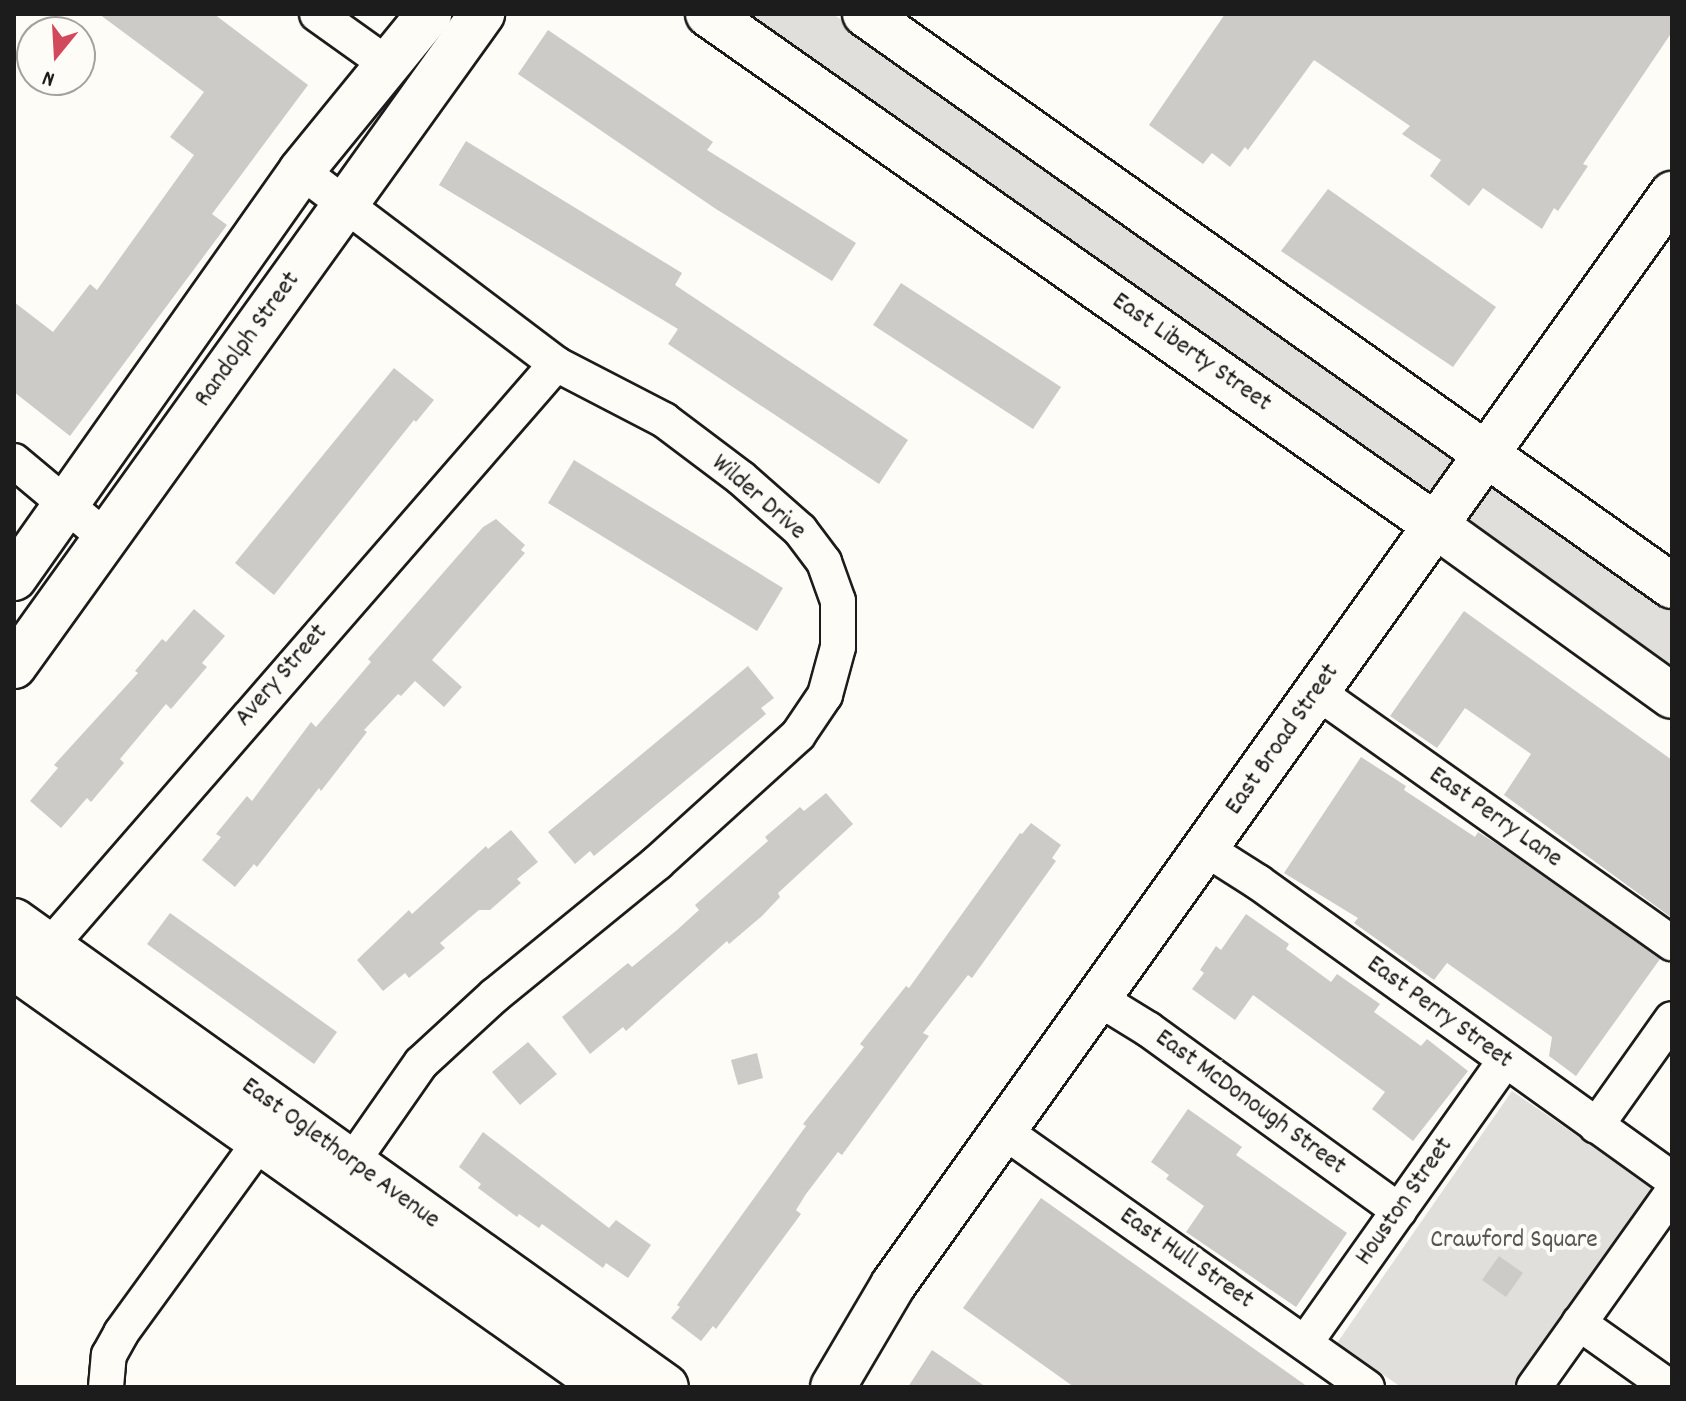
<!DOCTYPE html>
<html>
<head>
<meta charset="utf-8">
<style>
  body { margin:0 }
  #map { position:relative; width:1686px; height:1401px; overflow:hidden; background:#fdfcf7; font-family:Dekko,sans-serif }
  div>[style] { position:absolute }
  .green>* { inset:0; background:#e0dfdb }
  .building>* { inset:0; background:#cccbc8 }
  .roads { filter:drop-shadow(2px 0 #1c1c1c) drop-shadow(-2px 0 #1c1c1c) drop-shadow(0 2px #1c1c1c) drop-shadow(0 -2px #1c1c1c) }
  .street>* { height:34px; margin:-17px; padding:0 17px; transform-origin:17px; border-radius:17px; background:#fdfcf7 }
  .secondary>* { height:44px; margin:-22px; padding:0 22px; transform-origin:22px; border-radius:22px; background:#fdfcf7 }
  span { translate:-50% -50%; white-space:nowrap; text-align:center; line-height:1.15; -webkit-text-stroke:8px #fdfcf7; paint-order:stroke }
  .street-label { font-size:26px; color:#1c1c1c }
  .park-label { font-size:26px; color:#575655 }
  .frame { position:absolute; inset:0; border:16px solid #1c1c1c; pointer-events:none }
  .north { position:absolute; left:16px; top:16px; width:80px; height:80px; box-sizing:border-box; background:#fdfcf7; border:2px solid #a3a29f; border-radius:50%; rotate:198deg; font-size:22px; font-weight:700; line-height:32px; text-align:center; color:#1c1c1c }
  .north::after { content:''; display:block; margin:auto; width:28px; height:36px; background:#d1495b; clip-path:polygon(50% 0,100% 100%,50% 72%,0 100%) }
</style>
</head>
<body>
<div id="map">
  <div class="green">
    <i style="clip-path:polygon(736px 14px,833px 14px,1672px 607px,1672px 668px)"></i>
    <i style="clip-path:polygon(1512px 1091px,1656px 1190px,1518px 1387px,1401px 1387px,1337px 1343px)"></i>
  </div>
  <div class="building">
    <i style="clip-path:polygon(99px 14px,214px 14px,308px 85px,212px 214px,227px 225px,70px 436px,14px 392px,14px 302px,53px 332px,90px 284px,97px 290px,194px 155px,170px 137px,204px 92px)"></i>
    <i style="clip-path:polygon(1225px 14px,1672px 14px,1672px 32px,1583px 164px,1588px 166px,1558px 211px,1554px 208px,1542px 229px,1483px 188px,1469px 206px,1430px 176px,1441px 160px,1402px 134px,1410px 126px,1314px 60px,1248px 150px,1245px 147px,1230px 167px,1212px 153px,1203px 164px,1149px 125px)"></i>
    <i style="clip-path:polygon(548px 30px,713px 142px,707px 150px,856px 243px,832px 281px,716px 209px,518px 74px)"></i>
    <i style="clip-path:polygon(466px 141px,682px 273px,675px 285px,908px 440px,879px 484px,668px 344px,678px 329px,439px 185px)"></i>
    <i style="clip-path:polygon(1328px 189px,1496px 307px,1453px 367px,1281px 251px)"></i>
    <i style="clip-path:polygon(901px 283px,1061px 387px,1033px 429px,873px 325px)"></i>
    <i style="clip-path:polygon(394px 368px,434px 400px,416px 422px,414px 420px,274px 595px,235px 563px)"></i>
    <i style="clip-path:polygon(574px 460px,783px 588px,757px 631px,548px 503px)"></i>
    <i style="clip-path:polygon(496px 519px,525px 545px,521px 550px,525px 553px,432px 660px,462px 687px,444px 707px,415px 681px,401px 696px,398px 694px,364px 730px,367px 732px,321px 791px,319px 788px,257px 867px,254px 864px,235px 887px,202px 860px,221px 837px,216px 834px,247px 796px,252px 801px,311px 722px,316px 727px,371px 662px,368px 659px,483px 527px)"></i>
    <i style="clip-path:polygon(194px 609px,225px 636px,202px 663px,207px 667px,171px 709px,166px 704px,120px 759px,124px 763px,91px 802px,87px 798px,61px 828px,30px 801px,58px 768px,54px 765px,138px 673px,135px 671px,162px 639px,166px 642px)"></i>
    <i style="clip-path:polygon(1464px 611px,1672px 760px,1672px 918px,1504px 795px,1531px 754px,1465px 708px,1437px 748px,1390px 716px)"></i>
    <i style="clip-path:polygon(748px 666px,774px 698px,761px 708px,766px 714px,594px 856px,590px 851px,575px 864px,548px 832px)"></i>
    <i style="clip-path:polygon(1361px 757px,1406px 786px,1404px 790px,1475px 837px,1478px 832px,1500px 846px,1660px 959px,1576px 1076px,1549px 1056px,1552px 1037px,1447px 963px,1434px 980px,1354px 923px,1358px 918px,1284px 873px)"></i>
    <i style="clip-path:polygon(826px 793px,853px 824px,778px 893px,780px 897px,762px 916px,729px 944px,727px 941px,626px 1031px,623px 1027px,590px 1054px,562px 1017px,628px 963px,632px 967px,677px 930px,699px 910px,695px 905px,768px 841px,765px 837px,800px 807px,804px 811px)"></i>
    <i style="clip-path:polygon(1031px 823px,1061px 845px,1052px 858px,1056px 861px,972px 978px,968px 975px,923px 1033px,929px 1036px,842px 1155px,838px 1152px,806px 1194px,796px 1210px,801px 1214px,716px 1329px,713px 1326px,701px 1341px,671px 1318px,680px 1307px,677px 1305px,806px 1126px,803px 1124px,864px 1047px,860px 1044px,906px 986px,909px 988px,1020px 833px,1022px 834px)"></i>
    <i style="clip-path:polygon(511px 830px,538px 862px,517px 879px,521px 883px,490px 910px,479px 910px,440px 943px,445px 948px,409px 978px,405px 973px,383px 991px,357px 960px,409px 910px,412px 914px,486px 846px,488px 849px)"></i>
    <i style="clip-path:polygon(170px 913px,337px 1032px,314px 1064px,147px 944px)"></i>
    <i style="clip-path:polygon(1246px 914px,1289px 944px,1286px 949px,1331px 982px,1337px 974px,1380px 1004px,1374px 1012px,1421px 1046px,1427px 1039px,1468px 1071px,1413px 1141px,1372px 1109px,1385px 1092px,1253px 995px,1235px 1020px,1192px 989px,1204px 973px,1200px 970px,1216px 946px,1221px 950px)"></i>
    <i style="clip-path:polygon(528px 1042px,557px 1074px,520px 1105px,492px 1072px)"></i>
    <i style="clip-path:polygon(757px 1053px,763px 1078px,738px 1085px,731px 1060px)"></i>
    <i style="clip-path:polygon(1188px 1109px,1242px 1147px,1236px 1155px,1347px 1233px,1296px 1307px,1186px 1232px,1204px 1206px,1166px 1179px,1169px 1175px,1151px 1162px)"></i>
    <i style="clip-path:polygon(483px 1132px,609px 1228px,616px 1220px,651px 1245px,628px 1278px,606px 1263px,603px 1268px,542px 1224px,539px 1228px,519px 1214px,517px 1217px,478px 1188px,481px 1184px,459px 1167px)"></i>
    <i style="clip-path:polygon(1041px 1198px,1308px 1387px,1074px 1387px,963px 1308px)"></i>
    <i style="clip-path:polygon(1499px 1256px,1523px 1273px,1506px 1297px,1482px 1280px)"></i>
    <i style="clip-path:polygon(932px 1350px,986px 1387px,908px 1387px)"></i>
  </div>
  <div class="roads">
    <div class="street">
      <i style="left:317px;top:14px;width:86px;rotate:35.5deg"></i>
      <i style="left:301px;top:171px;width:320px;rotate:37.1deg"></i>
      <i style="left:556px;top:364px;width:122px;rotate:27.4deg"></i>
      <i style="left:664px;top:420px;width:96px;rotate:37deg"></i>
      <i style="left:741px;top:478px;width:79px;rotate:41.4deg"></i>
      <i style="left:800px;top:530px;width:40px;rotate:53deg"></i>
      <i style="left:824px;top:562px;width:41px;rotate:70.3deg"></i>
      <i style="left:838px;top:601px;width:46px;rotate:90deg"></i>
      <i style="left:838px;top:647px;width:50px;rotate:105.2deg"></i>
      <i style="left:825px;top:695px;width:48px;rotate:124deg"></i>
      <i style="left:798px;top:735px;width:190px;rotate:137.8deg"></i>
      <i style="left:657px;top:863px;width:209px;rotate:140.8deg"></i>
      <i style="left:495px;top:995px;width:100px;rotate:137.4deg"></i>
      <i style="left:421px;top:1063px;width:121px;rotate:124.9deg"></i>
      <i style="left:14px;top:461px;width:120px;rotate:39.9deg"></i>
      <i style="left:1317px;top:692px;width:435px;rotate:35.3deg"></i>
      <i style="left:1206px;top:849px;width:62px;rotate:32.4deg"></i>
      <i style="left:1258px;top:882px;width:510px;rotate:35.66deg"></i>
      <i style="left:35px;top:963px;width:794px;rotate:-48.98deg"></i>
      <i style="left:1099px;top:999px;width:57px;rotate:31.5deg"></i>
      <i style="left:1148px;top:1029px;width:310px;rotate:35.9deg"></i>
      <i style="left:1596px;top:1126px;width:131px;rotate:-54.6deg"></i>
      <i style="left:1005px;top:1132px;width:443px;rotate:35.2deg"></i>
      <i style="left:1579px;top:1323px;width:110px;rotate:35.4deg"></i>
      <i style="left:1305px;top:1343px;width:346px;rotate:-54.7deg"></i>
      <i style="left:106px;top:1387px;width:32px;rotate:-85deg"></i>
      <i style="left:109px;top:1355px;width:25px;rotate:-61deg"></i>
      <i style="left:121px;top:1333px;width:262px;rotate:-54deg"></i>
      <i style="left:1534px;top:1387px;width:238px;rotate:-54.6deg"></i>
    </div>
    <div class="secondary">
      <i style="left:708px;top:14px;width:889px;rotate:35.1deg"></i>
      <i style="left:1435px;top:525px;width:292px;rotate:35.8deg"></i>
      <i style="left:865px;top:14px;width:989px;rotate:35.33deg"></i>
      <i style="left:14px;top:578px;width:498px;rotate:-54.8deg"></i>
      <i style="left:301px;top:171px;width:203px;rotate:-50.8deg"></i>
      <i style="left:14px;top:666px;width:803px;rotate:-54.33deg"></i>
      <i style="left:14px;top:921px;width:801px;rotate:35.55deg"></i>
      <i style="left:14px;top:967px;width:726px;rotate:35.35deg"></i>
      <i style="left:833px;top:1387px;width:118px;rotate:-59.5deg"></i>
      <i style="left:893px;top:1285px;width:1341px;rotate:-54.47deg"></i>
    </div>
  </div>
  <div class="street-label">
    <span style="left:248px;top:340px;rotate:-54deg">Randolph Street</span>
    <span style="left:1191px;top:353px;rotate:35deg">East Liberty Street</span>
    <span style="left:758px;top:498px;rotate:41deg">Wilder Drive</span>
    <span style="left:282px;top:676px;rotate:-49deg">Avery Street</span>
    <span style="left:1283px;top:740px;rotate:-55deg">East Broad Street</span>
    <span style="left:1495px;top:818px;rotate:35deg">East Perry Lane</span>
    <span style="left:1439px;top:1013px;rotate:36deg">East Perry Street</span>
    <span style="left:1250px;top:1103px;rotate:36deg">East McDonough Street</span>
    <span style="left:340px;top:1154px;rotate:36deg">East Oglethorpe Avenue</span>
    <span style="left:1405px;top:1202px;rotate:-55deg">Houston Street</span>
    <span style="left:1186px;top:1259px;rotate:35deg">East Hull Street</span>
  </div>
  <div class="park-label">
    <span style="left:1514px;top:1241px">Crawford Square</span>
  </div>
  <div class="frame"></div>
  <div class="north">N</div>
</div>
</body>
</html>
